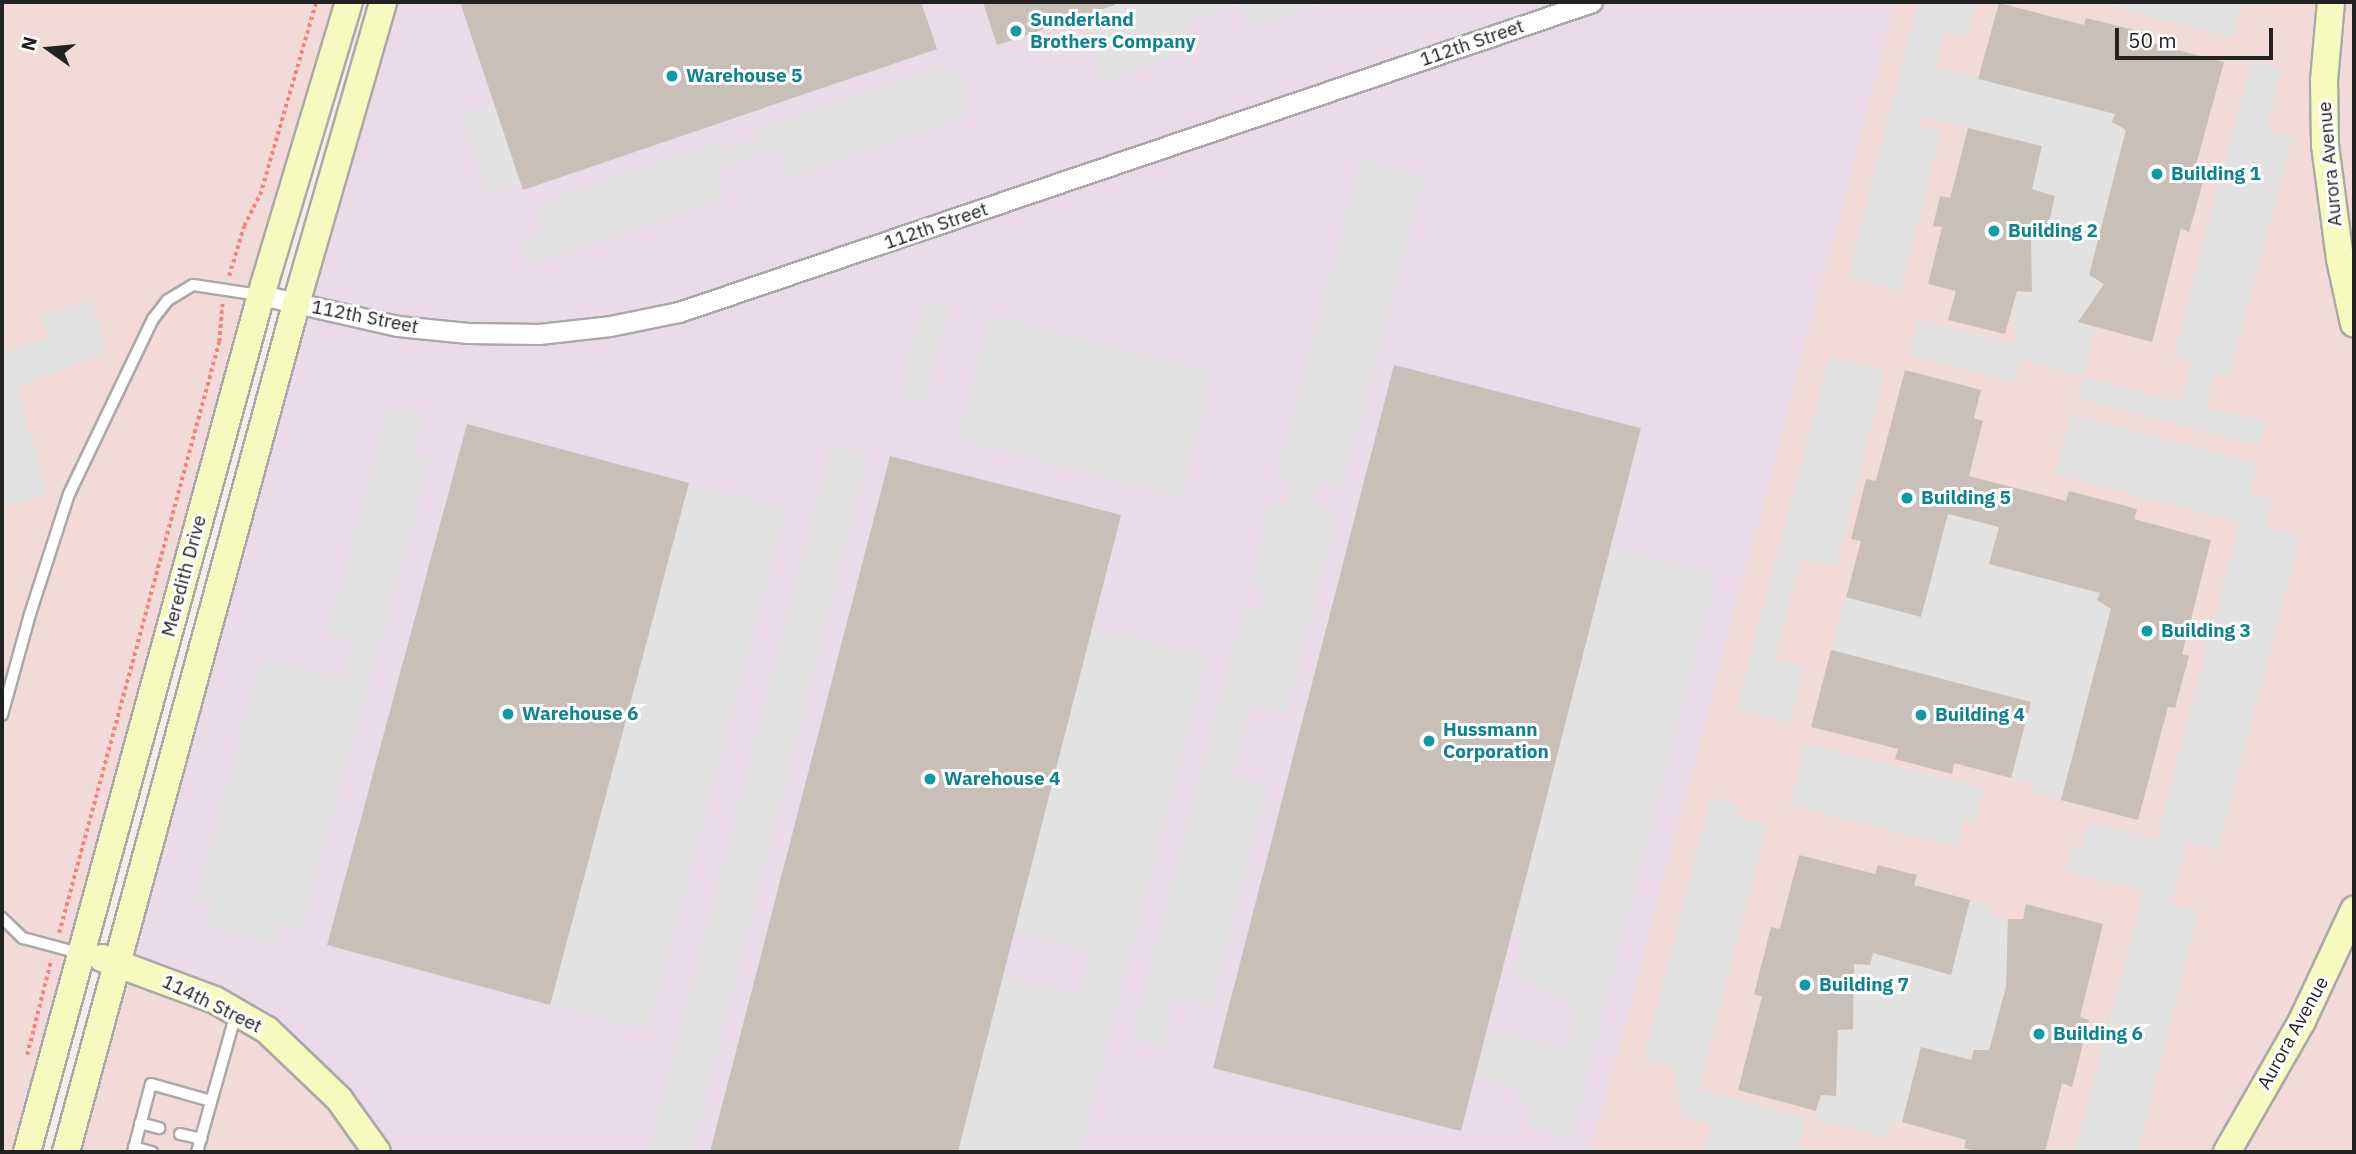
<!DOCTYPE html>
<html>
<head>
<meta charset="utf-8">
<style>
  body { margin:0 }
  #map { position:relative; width:2356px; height:1154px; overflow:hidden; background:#f2efe9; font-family:"IBM Plex Sans",sans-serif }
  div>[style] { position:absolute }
  .commercial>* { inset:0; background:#f2dad9 }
  .industrial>* { inset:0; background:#ebdbe8 }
  .parking>* { inset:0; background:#e2e2e2 }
  .building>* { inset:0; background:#c7bfb8 }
  .path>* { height:3.5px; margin-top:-1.75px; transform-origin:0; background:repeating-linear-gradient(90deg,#fa8072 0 3.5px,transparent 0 7px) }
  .roads { filter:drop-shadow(2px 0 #a9a9a9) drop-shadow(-2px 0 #a9a9a9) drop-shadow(0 2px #a9a9a9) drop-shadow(0 -2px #a9a9a9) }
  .lane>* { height:10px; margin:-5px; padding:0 5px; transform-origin:5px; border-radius:5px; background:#fff }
  .street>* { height:19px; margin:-9.5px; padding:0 9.5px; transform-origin:9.5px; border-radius:9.5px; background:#fff }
  .secondary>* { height:26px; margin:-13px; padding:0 13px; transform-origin:13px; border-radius:13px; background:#f7fabf }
  .dots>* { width:19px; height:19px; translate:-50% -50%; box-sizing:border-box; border:4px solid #fff; border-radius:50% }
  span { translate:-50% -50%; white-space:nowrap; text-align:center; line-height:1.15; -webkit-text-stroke:6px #fff; paint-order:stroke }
  .culture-label { font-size:19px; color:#0d838f; font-weight:700 }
  .left { translate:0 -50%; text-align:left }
  .street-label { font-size:19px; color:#222 }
  .frame { position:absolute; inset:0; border:4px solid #222; pointer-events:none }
  .north { position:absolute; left:14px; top:14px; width:70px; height:70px; -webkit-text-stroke:5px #fff; paint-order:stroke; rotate:285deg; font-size:19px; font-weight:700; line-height:28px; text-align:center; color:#222 }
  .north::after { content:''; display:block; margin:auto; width:24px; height:32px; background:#222; clip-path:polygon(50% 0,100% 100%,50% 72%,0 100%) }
  .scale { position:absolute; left:2115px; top:28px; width:158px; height:32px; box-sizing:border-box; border:4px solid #222; border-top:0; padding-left:9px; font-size:21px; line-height:24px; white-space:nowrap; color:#222; -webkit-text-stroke:5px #fff; paint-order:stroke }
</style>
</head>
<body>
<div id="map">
  <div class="commercial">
    <i style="clip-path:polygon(2px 2px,349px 2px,27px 1152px,2px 1152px)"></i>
    <i style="clip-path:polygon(1896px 2px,2354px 2px,2354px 1152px,1591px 1152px)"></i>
    <i style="clip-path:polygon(117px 961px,267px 1030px,377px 1152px,65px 1152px)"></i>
  </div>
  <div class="industrial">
    <i style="clip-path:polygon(383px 2px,1896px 2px,1591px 1152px,377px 1152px,267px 1030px,117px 961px)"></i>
  </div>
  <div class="parking">
    <i style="clip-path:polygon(1124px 2px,1333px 2px,1247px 29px,1239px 5px,1188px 22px,1196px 49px,1103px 82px,1081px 16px)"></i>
    <i style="clip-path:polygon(1917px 2px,1976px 2px,1967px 37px,1944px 32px,1935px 67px,2115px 114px,2113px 122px,2126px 130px,2089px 274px,2103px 284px,2079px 322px,2096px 327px,2083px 376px,2180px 402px,2191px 362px,2173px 357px,2251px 60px,2282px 69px,2267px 129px,2293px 136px,2229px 376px,2215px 373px,2205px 408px,2266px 421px,2259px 446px,2077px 398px,2083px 377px,2048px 367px,2021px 360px,2014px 383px,1908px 355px,1917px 319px,2015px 343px,2013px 308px,2017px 291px,2032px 292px,2031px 236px,2046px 235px,2055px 196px,2032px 189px,2042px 146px,1921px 116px,1919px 126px,1941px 132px,1900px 291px,1847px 277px)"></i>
    <i style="clip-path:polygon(2094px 2px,2242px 2px,2233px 38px)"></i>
    <i style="clip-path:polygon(940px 65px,943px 72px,958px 66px,970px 100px,964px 103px,969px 116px,789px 179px,779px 150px,749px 159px,716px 170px,725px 200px,526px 267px,519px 242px,544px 233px,536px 205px,718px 141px,721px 149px,758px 136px,756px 128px)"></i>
    <i style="clip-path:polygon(495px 102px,521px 184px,486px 195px,460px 114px)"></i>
    <i style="clip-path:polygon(1360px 159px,1425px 176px,1343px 488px,1319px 482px,1313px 505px,1338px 512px,1287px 714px,1251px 705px,1233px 775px,1268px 784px,1212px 1007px,1174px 1000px,1162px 1047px,1131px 1040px,1243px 607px,1259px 611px,1264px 590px,1249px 585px,1271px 500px,1287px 504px,1293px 483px,1276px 478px)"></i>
    <i style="clip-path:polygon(91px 300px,107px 352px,17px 387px,47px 493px,2px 508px,2px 353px,49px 337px,40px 315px)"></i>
    <i style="clip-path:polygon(923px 300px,950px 307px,924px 404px,898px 397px)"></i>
    <i style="clip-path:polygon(990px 315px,1213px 373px,1181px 498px,957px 440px)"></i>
    <i style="clip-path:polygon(1829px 356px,1885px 371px,1835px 567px,1801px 558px,1775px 658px,1805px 666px,1790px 723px,1736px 709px)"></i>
    <i style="clip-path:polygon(389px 404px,425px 413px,413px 454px,431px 460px,302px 928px,281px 923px,275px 945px,208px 927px,213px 905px,195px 900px,261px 657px,344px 679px,354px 641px,327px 633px)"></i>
    <i style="clip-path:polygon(2071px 414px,2257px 463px,2250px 493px,2273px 499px,2266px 527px,2300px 536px,2218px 850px,2187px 843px,2179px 872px,2171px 904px,2199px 911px,2137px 1152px,2075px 1152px,2143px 892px,2065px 871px,2071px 846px,2081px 848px,2088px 821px,2156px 839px,2239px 523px,2055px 474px)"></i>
    <i style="clip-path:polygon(831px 445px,869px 455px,693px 1152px,648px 1152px)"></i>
    <i style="clip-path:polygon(689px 483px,787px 509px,648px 1031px,550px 1005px)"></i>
    <i style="clip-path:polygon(1948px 514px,1999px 527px,1990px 565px,2100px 593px,2097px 600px,2111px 609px,2061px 800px,2031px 792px,2033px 784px,2011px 778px,2031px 703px,1831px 650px,1846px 597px,1921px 616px)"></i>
    <i style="clip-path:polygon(1611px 548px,1717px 574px,1571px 1139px,1530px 1128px,1527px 1107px,1513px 1089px,1475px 1078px,1489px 1031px,1566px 1047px,1574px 1021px,1566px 998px,1511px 977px,1521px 937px,1512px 934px)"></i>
    <i style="clip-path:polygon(1093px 627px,1208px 656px,1080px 1152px,958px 1152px,1003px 976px,1078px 995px,1089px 952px,1014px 932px)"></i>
    <i style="clip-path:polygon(1805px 743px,1984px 788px,1976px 821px,1964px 818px,1957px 847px,1790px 806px)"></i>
    <i style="clip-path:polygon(1710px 797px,1739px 805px,1737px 816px,1767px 824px,1699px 1089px,1807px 1118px,1799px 1146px,1814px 1152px,1704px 1151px,1710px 1124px,1683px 1117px,1673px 1067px,1643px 1059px)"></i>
    <i style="clip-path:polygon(1970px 900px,1991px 905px,1989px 914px,2008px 919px,2006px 987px,1989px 1050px,1974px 1050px,1971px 1060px,1921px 1047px,1902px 1122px,1892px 1120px,1887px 1138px,1814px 1120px,1821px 1095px,1836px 1096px,1838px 1030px,1853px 1029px,1854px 964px,1870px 965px,1873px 953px,1950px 975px)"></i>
  </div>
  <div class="building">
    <i style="clip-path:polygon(460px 2px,921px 2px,937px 49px,523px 190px)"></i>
    <i style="clip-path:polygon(983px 2px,1115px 2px,1115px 5px,997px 45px)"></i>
    <i style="clip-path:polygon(1999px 3px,2084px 25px,2086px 18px,2154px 35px,2151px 43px,2224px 62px,2194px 172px,2205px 175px,2189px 232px,2181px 228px,2152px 342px,2078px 322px,2104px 284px,2089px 275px,2126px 130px,2112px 122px,2115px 114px,1978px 79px)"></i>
    <i style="clip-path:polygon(1968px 128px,2042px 146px,2032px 189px,2055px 196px,2046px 236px,2031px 236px,2032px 292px,2017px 291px,2005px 334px,1948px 320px,1956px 291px,1928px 284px,1942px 227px,1933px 226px,1940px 196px,1950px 198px)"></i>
    <i style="clip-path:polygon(1394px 365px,1641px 428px,1461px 1131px,1213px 1068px)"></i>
    <i style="clip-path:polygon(1905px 370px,1981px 390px,1974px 418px,1983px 421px,1969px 476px,2066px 501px,2069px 491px,2137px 509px,2134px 519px,2211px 540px,2182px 654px,2189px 656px,2175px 708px,2168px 707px,2138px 820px,2061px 800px,2111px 609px,2097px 600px,2100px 593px,1989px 564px,1999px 527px,1948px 514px,1921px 617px,1846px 597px,1861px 541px,1851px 539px,1866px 479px,1876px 481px)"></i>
    <i style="clip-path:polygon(467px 424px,689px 483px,550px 1005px,327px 945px)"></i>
    <i style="clip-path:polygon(890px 456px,1121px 515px,958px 1152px,710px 1152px)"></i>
    <i style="clip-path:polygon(1831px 650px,2031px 702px,2011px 778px,1954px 763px,1952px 774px,1895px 759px,1898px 749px,1811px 727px)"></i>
    <i style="clip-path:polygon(1799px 855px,1875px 874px,1878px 865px,1917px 875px,1914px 885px,1970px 900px,1951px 975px,1873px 953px,1870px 965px,1854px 964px,1853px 1029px,1838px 1030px,1836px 1096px,1821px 1095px,1816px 1111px,1738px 1090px,1762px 997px,1754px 994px,1771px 927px,1780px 929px)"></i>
    <i style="clip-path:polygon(2026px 904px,2103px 924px,2080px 1017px,2089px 1020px,2072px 1087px,2062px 1083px,2045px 1152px,1978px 1152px,1964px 1148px,1966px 1140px,1902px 1122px,1921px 1047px,1971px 1060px,1974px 1050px,1989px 1050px,2006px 987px,2008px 919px,2023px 919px)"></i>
  </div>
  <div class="path">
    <i style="left:229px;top:276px;width:52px;rotate:-73.3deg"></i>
    <i style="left:244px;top:226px;width:35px;rotate:-63deg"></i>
    <i style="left:260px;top:195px;width:201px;rotate:-73.8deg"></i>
    <i style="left:59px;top:933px;width:612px;rotate:-74.85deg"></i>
    <i style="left:219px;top:342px;width:38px;rotate:-85deg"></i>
    <i style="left:27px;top:1055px;width:98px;rotate:-75.8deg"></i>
  </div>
  <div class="roads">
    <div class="lane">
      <i style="left:2px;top:715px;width:105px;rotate:-74.5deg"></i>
      <i style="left:30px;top:614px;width:126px;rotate:-72deg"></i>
      <i style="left:69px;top:494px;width:194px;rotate:-64.4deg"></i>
      <i style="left:153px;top:319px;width:24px;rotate:-52deg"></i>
      <i style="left:168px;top:300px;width:29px;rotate:-31deg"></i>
      <i style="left:193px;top:285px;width:67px;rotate:8.6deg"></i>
      <i style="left:2px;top:918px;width:29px;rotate:44deg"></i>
      <i style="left:23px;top:938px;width:58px;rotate:15deg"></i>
      <i style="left:140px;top:1123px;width:20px;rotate:15deg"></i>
      <i style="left:180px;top:1134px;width:22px;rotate:13deg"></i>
      <i style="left:134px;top:1147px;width:19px;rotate:16deg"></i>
      <i style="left:133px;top:1152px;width:70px;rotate:-75.2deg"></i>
      <i style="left:151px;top:1084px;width:62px;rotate:15.8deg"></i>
      <i style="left:197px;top:1152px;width:144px;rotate:-74.3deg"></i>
    </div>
    <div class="street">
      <i style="left:261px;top:295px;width:140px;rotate:12.8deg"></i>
      <i style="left:398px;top:326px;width:70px;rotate:5.7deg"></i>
      <i style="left:468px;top:333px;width:71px;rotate:0.8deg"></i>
      <i style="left:539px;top:334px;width:71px;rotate:-6.4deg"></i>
      <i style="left:610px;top:326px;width:70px;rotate:-11.5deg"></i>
      <i style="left:679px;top:312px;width:964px;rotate:-18.75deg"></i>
    </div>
    <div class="secondary">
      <i style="left:2331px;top:2px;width:78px;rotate:95.1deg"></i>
      <i style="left:2324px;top:80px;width:65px;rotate:89.1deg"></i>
      <i style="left:2325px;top:145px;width:115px;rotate:82.5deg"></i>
      <i style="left:2340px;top:259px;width:66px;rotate:77.8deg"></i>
      <i style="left:102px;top:958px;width:121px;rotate:20.4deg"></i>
      <i style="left:215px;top:1000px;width:60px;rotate:30deg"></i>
      <i style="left:267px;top:1030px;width:100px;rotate:43.8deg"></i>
      <i style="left:339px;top:1099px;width:65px;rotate:54.4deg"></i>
      <i style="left:27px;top:1152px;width:888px;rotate:-74.73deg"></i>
      <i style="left:261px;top:295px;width:306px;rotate:-73.3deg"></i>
      <i style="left:66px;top:1152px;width:879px;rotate:-74.82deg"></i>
      <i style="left:296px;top:304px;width:314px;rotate:-73.9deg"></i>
      <i style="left:2227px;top:1152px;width:151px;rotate:-60.2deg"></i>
      <i style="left:2302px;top:1021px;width:123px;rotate:-64.9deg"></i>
    </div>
  </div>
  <div class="dots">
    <i style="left:1016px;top:31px;background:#0f9aa8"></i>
    <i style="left:672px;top:76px;background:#0f9aa8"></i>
    <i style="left:2157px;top:174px;background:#0f9aa8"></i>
    <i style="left:1994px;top:231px;background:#0f9aa8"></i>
    <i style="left:1907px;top:498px;background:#0f9aa8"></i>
    <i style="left:2147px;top:631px;background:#0f9aa8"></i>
    <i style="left:508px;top:714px;background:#0f9aa8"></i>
    <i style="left:1921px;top:715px;background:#0f9aa8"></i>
    <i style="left:1429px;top:741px;background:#0f9aa8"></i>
    <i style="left:930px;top:779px;background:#0f9aa8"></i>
    <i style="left:1805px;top:985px;background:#0f9aa8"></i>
    <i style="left:2039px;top:1034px;background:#0f9aa8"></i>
  </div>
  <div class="culture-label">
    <span class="left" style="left:1030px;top:31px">Sunderland<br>Brothers Company</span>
    <span class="left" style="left:686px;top:76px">Warehouse 5</span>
    <span class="left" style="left:2171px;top:174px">Building 1</span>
    <span class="left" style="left:2008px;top:231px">Building 2</span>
    <span class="left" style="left:1921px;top:498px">Building 5</span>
    <span class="left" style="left:2161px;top:631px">Building 3</span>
    <span class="left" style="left:522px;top:714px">Warehouse 6</span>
    <span class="left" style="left:1935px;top:715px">Building 4</span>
    <span class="left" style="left:1443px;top:741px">Hussmann<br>Corporation</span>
    <span class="left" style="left:944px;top:779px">Warehouse 4</span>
    <span class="left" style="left:1819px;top:985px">Building 7</span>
    <span class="left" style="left:2053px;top:1034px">Building 6</span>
  </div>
  <div class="street-label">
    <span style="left:1472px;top:43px;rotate:-19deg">112th Street</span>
    <span style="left:2330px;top:164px;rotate:-95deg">Aurora Avenue</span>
    <span style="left:936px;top:226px;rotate:-19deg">112th Street</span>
    <span style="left:365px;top:317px;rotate:11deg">112th Street</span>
    <span style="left:184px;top:576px;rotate:-75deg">Meredith Drive</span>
    <span style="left:212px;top:1004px;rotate:26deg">114th Street</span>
    <span style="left:2293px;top:1033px;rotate:-61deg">Aurora Avenue</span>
  </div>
  <div class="frame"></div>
  <div class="north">N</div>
  <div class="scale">50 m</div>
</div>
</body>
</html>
